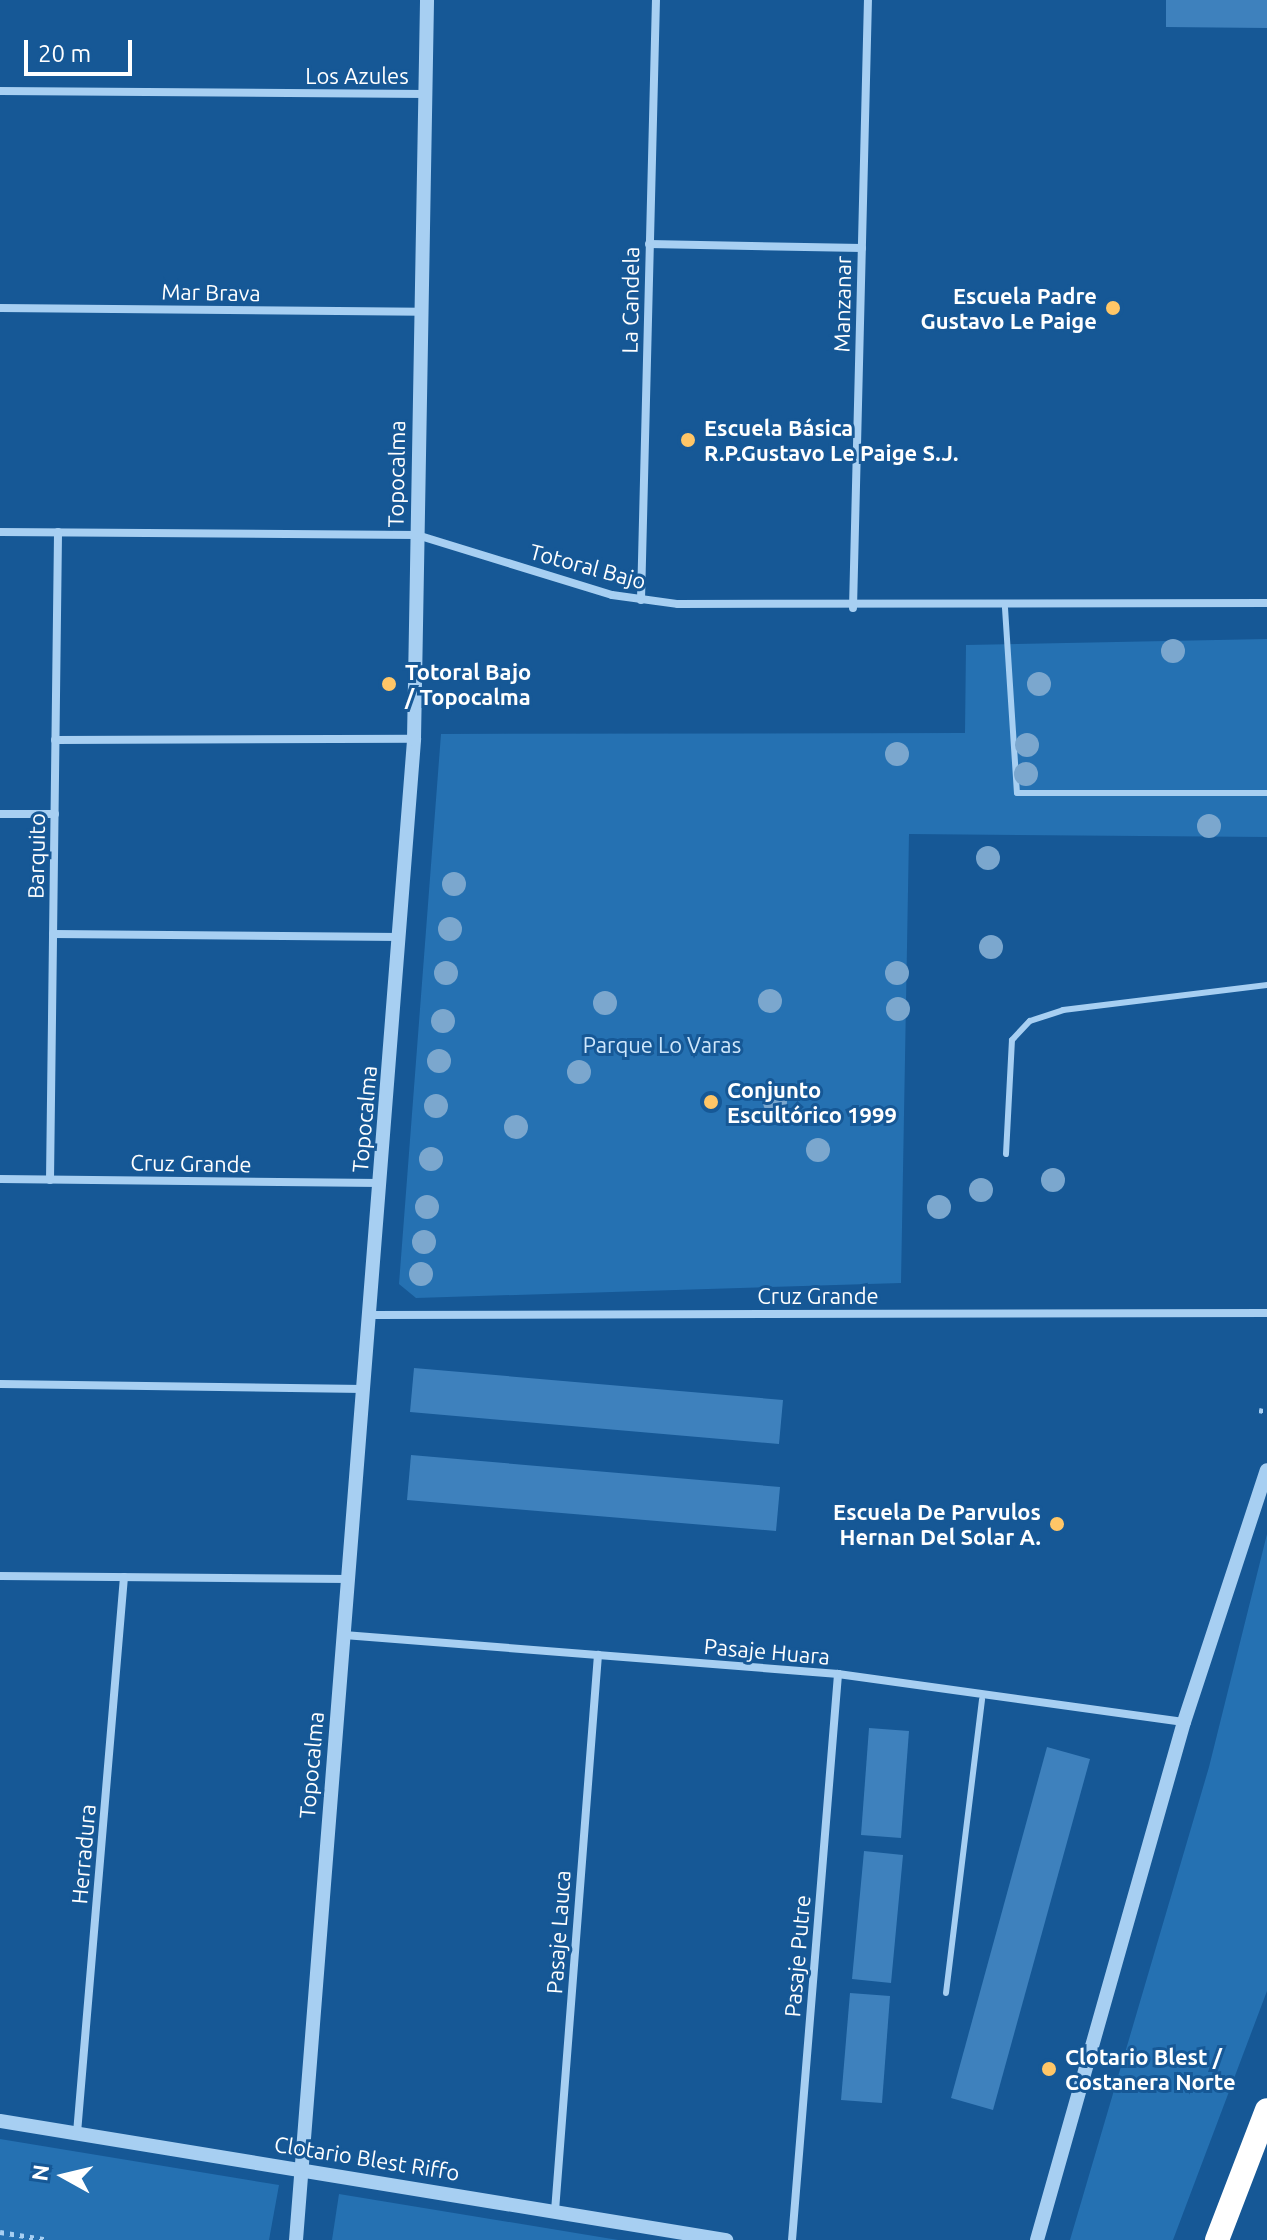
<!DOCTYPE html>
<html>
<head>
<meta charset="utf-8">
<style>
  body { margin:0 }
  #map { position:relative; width:1267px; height:2240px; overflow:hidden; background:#165896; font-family:Ubuntu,sans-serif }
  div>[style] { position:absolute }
  .green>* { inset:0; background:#2571b2 }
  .building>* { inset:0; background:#3e81bd }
  .path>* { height:5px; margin-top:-2.5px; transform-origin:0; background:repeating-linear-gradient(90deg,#a7cff2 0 4px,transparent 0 10px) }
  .service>* { height:6px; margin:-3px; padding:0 3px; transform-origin:3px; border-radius:3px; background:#a7cff2 }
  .minor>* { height:8px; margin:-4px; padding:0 4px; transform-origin:4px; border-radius:4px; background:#a7cff2 }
  .tertiary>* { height:14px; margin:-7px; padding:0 7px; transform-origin:7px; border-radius:7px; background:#a7cff2 }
  .motorway>* { height:24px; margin:-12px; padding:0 12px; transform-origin:12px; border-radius:12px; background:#fff }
  .trees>* { width:24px; height:24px; margin:-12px; border-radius:50%; background:#7ba7ce }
  .dots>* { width:22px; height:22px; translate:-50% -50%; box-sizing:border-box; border:4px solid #165896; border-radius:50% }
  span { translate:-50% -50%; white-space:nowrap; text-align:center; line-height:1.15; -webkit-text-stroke:6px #165896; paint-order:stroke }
  .street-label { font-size:22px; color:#fff }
  .poi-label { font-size:22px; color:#fff; font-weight:700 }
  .right { translate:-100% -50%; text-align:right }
  .left { translate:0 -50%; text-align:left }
  .park-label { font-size:22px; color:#cee7fc }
  .north { position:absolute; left:24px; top:2136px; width:80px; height:80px; -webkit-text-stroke:6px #165896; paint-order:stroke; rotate:278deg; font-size:22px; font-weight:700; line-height:32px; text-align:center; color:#fff }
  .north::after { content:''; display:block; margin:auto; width:28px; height:36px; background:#fff; clip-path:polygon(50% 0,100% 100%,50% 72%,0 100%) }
  .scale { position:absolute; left:24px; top:40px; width:108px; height:36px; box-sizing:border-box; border:4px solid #fff; border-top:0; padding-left:10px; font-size:24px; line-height:28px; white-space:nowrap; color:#fff; -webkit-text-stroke:6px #165896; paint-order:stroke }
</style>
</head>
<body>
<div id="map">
  <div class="green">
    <i style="clip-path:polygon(1267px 639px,1267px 837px,909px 834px,901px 1283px,416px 1298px,399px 1284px,441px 734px,965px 733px,966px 645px)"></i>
    <i style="clip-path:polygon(1267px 1534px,1267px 1991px,1173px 2240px,1070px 2240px,1209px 1767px)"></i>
    <i style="clip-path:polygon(0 2139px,279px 2185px,269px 2240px,0 2240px)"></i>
    <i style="clip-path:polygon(339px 2194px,618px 2240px,332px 2240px)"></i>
  </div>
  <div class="building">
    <i style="clip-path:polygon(1166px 0,1267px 0,1267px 28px,1166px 27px)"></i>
    <i style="clip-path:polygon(414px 1368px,783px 1400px,779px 1444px,410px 1412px)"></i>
    <i style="clip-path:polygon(411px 1455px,780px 1487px,776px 1531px,407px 1500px)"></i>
    <i style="clip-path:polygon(869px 1728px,909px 1731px,901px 1838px,861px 1835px)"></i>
    <i style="clip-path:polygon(1047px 1747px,1090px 1759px,993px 2110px,951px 2098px)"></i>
    <i style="clip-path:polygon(864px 1851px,903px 1855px,891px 1983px,852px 1979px)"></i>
    <i style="clip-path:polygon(850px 1993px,890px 1996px,882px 2103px,841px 2100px)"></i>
  </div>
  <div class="path">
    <i style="left:1259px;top:1410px;width:8px;rotate:14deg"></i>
    <i style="left:0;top:2232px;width:50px;rotate:9.3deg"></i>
  </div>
  <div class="service">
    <i style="left:1005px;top:608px;width:185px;rotate:86.3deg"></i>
    <i style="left:1017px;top:793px;width:250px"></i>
    <i style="left:1006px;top:1154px;width:114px;rotate:-87deg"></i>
    <i style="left:1012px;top:1040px;width:26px;rotate:-47deg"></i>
    <i style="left:1030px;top:1021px;width:35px;rotate:-18deg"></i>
    <i style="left:1063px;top:1010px;width:206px;rotate:-7deg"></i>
    <i style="left:946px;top:1993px;width:296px;rotate:-83deg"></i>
  </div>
  <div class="minor">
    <i style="left:0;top:91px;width:426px;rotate:0.4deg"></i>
    <i style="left:649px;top:244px;width:213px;rotate:1.1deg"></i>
    <i style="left:0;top:308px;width:421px;rotate:0.5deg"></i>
    <i style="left:0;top:532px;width:417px;rotate:0.4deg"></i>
    <i style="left:417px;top:535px;width:204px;rotate:17.1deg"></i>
    <i style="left:612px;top:595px;width:67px;rotate:7.8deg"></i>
    <i style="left:678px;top:604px;width:589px;rotate:-0.1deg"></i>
    <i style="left:641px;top:600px;width:600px;rotate:-88.57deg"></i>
    <i style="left:853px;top:608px;width:608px;rotate:-88.59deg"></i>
    <i style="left:55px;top:740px;width:359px;rotate:-0.2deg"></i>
    <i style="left:0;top:814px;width:55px"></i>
    <i style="left:53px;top:934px;width:347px;rotate:0.5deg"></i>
    <i style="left:0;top:1179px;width:380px;rotate:0.6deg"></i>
    <i style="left:50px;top:1180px;width:648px;rotate:-89.29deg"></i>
    <i style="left:370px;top:1315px;width:897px;rotate:-0.13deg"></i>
    <i style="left:0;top:1384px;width:364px;rotate:0.8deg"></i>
    <i style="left:0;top:1576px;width:348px;rotate:0.5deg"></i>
    <i style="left:344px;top:1635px;width:496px;rotate:4.5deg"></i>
    <i style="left:838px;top:1674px;width:349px;rotate:7.9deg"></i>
    <i style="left:77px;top:2133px;width:558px;rotate:-85.17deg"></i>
    <i style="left:555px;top:2211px;width:558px;rotate:-85.58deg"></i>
    <i style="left:792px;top:2240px;width:568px;rotate:-85.35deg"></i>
  </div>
  <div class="tertiary">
    <i style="left:0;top:2121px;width:736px;rotate:9.31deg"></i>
    <i style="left:296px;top:2240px;width:1506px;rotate:-85.5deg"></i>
    <i style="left:414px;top:739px;width:739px;rotate:-88.99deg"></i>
    <i style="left:1037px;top:2240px;width:538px;rotate:-74.16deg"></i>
    <i style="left:1184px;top:1722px;width:265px;rotate:-71.8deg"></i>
  </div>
  <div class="motorway">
    <i style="left:1217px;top:2240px;width:139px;rotate:-69deg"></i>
  </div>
  <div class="trees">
    <i style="left:1173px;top:651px"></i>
    <i style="left:1039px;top:684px"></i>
    <i style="left:1027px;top:745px"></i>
    <i style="left:897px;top:754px"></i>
    <i style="left:1026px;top:774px"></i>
    <i style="left:1209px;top:826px"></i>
    <i style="left:988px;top:858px"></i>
    <i style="left:454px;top:884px"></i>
    <i style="left:450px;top:929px"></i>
    <i style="left:991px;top:947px"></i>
    <i style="left:446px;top:973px"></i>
    <i style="left:897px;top:973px"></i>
    <i style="left:770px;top:1001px"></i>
    <i style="left:605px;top:1003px"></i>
    <i style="left:898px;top:1009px"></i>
    <i style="left:443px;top:1021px"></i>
    <i style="left:439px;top:1061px"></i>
    <i style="left:579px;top:1072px"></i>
    <i style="left:775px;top:1102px"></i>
    <i style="left:436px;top:1106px"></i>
    <i style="left:516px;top:1127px"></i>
    <i style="left:818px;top:1150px"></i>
    <i style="left:431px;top:1159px"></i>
    <i style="left:1053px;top:1180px"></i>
    <i style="left:981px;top:1190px"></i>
    <i style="left:427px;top:1207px"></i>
    <i style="left:939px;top:1207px"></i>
    <i style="left:424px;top:1242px"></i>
    <i style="left:421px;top:1274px"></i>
  </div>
  <div class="dots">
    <i style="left:1113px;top:308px;background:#ffc667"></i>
    <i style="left:688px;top:440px;background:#ffc667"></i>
    <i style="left:389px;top:684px;background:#ffc667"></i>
    <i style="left:711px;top:1102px;background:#ffc667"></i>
    <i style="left:1057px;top:1524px;background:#ffc667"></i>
    <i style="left:1049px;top:2069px;background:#ffc667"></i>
  </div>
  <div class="street-label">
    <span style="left:357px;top:76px">Los Azules</span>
    <span style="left:211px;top:292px;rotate:1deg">Mar Brava</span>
    <span style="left:630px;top:300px;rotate:-89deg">La Candela</span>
    <span style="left:842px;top:304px;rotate:-89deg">Manzanar</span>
    <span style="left:396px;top:474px;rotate:-89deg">Topocalma</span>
    <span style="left:588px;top:566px;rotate:15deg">Totoral Bajo</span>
    <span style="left:36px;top:856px;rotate:-89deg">Barquito</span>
    <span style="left:364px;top:1119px;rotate:-85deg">Topocalma</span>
    <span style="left:191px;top:1163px;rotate:1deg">Cruz Grande</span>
    <span style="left:818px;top:1296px">Cruz Grande</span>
    <span style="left:767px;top:1651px;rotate:5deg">Pasaje Huara</span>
    <span style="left:311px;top:1765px;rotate:-85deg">Topocalma</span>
    <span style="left:83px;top:1854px;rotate:-85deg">Herradura</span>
    <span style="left:558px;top:1932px;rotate:-86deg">Pasaje Lauca</span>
    <span style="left:797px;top:1956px;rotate:-85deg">Pasaje Putre</span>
    <span style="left:367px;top:2158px;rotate:9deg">Clotario Blest Riffo</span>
  </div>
  <div class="poi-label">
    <span class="right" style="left:1097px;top:308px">Escuela Padre<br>Gustavo Le Paige</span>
    <span class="left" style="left:704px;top:440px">Escuela Básica<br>R.P.Gustavo Le Paige S.J.</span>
    <span class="left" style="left:405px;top:684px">Totoral Bajo<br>/ Topocalma</span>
    <span class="left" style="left:727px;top:1102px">Conjunto<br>Escultórico 1999</span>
    <span class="right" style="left:1041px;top:1524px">Escuela De Parvulos<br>Hernan Del Solar A.</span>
    <span class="left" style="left:1065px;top:2069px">Clotario Blest /<br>Costanera Norte</span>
  </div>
  <div class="park-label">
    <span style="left:662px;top:1045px">Parque Lo Varas</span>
  </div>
  <div class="north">N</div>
  <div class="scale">20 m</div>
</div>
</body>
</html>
